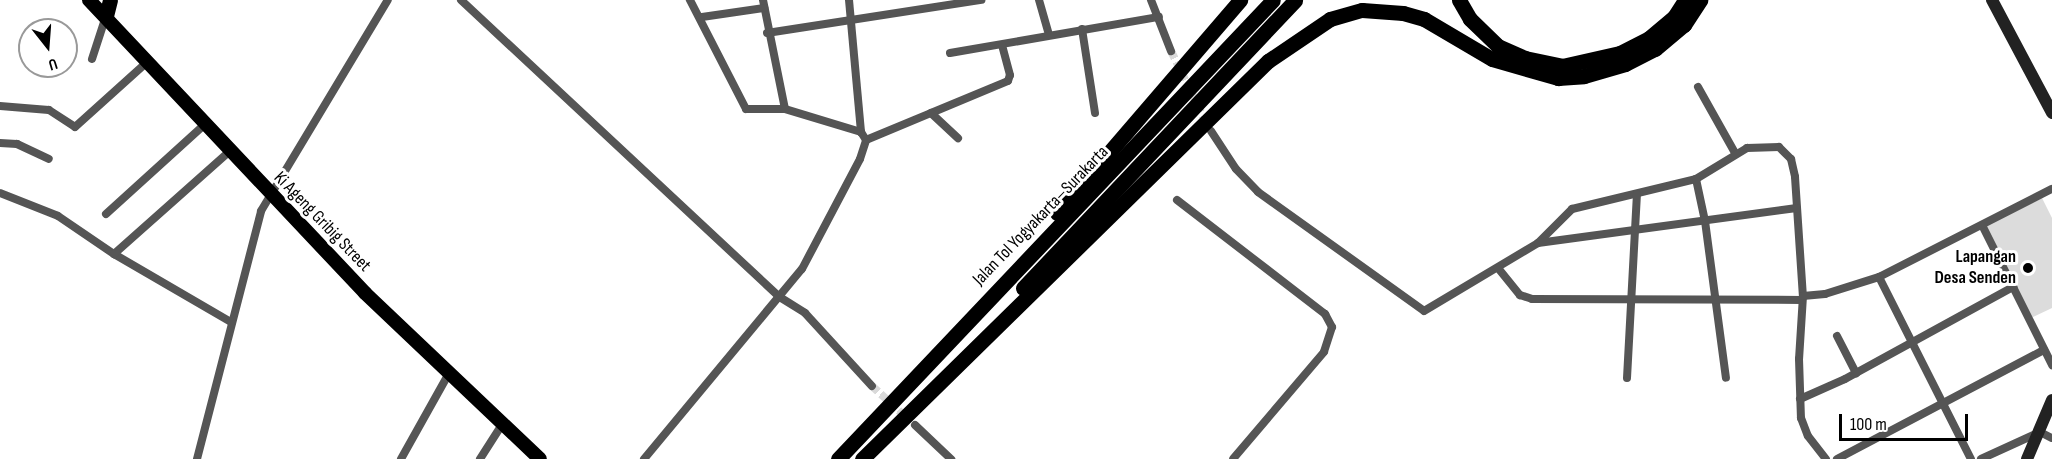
<!DOCTYPE html>
<html>
<head>
<meta charset="utf-8">
<style>
  body { margin:0 }
  #map { position:relative; width:2052px; height:459px; overflow:hidden; background:#fff; font-family:"Sofia Sans Condensed",sans-serif }
  div>[style] { position:absolute }
  .green>* { inset:0; background:#dcdcdc }
  .street-tunnel>* { height:8px; margin-top:-4px; transform-origin:0; background:repeating-linear-gradient(90deg,#d9d9d9 0 8px,transparent 0 12px) }
  .street>* { height:8px; margin:-4px; padding:0 4px; transform-origin:4px; border-radius:4px; background:#555 }
  .secondary>* { height:12px; margin:-6px; padding:0 6px; transform-origin:6px; border-radius:6px; background:#222 }
  .primary>* { height:14px; margin:-7px; padding:0 7px; transform-origin:7px; border-radius:7px; background:#000 }
  .highway>* { height:15px; margin:-7.5px; padding:0 7.5px; transform-origin:7.5px; border-radius:7.5px; background:#000 }
  .dots>* { width:16px; height:16px; translate:-50% -50%; box-sizing:border-box; border:3px solid #fff; border-radius:50% }
  span { translate:-50% -50%; white-space:nowrap; text-align:center; line-height:1.15; -webkit-text-stroke:6px #fff; paint-order:stroke }
  .street-label { font-size:18px; color:#000 }
  .poi-label { font-size:18px; color:#000; font-weight:700 }
  .right { translate:-100% -50%; text-align:right }
  .north { position:absolute; left:18px; top:18px; width:60px; height:60px; box-sizing:border-box; background:#fff; border:2px solid #999; border-radius:50%; rotate:163deg; font-size:16px; font-weight:700; line-height:24px; text-align:center; color:#000 }
  .north::after { content:''; display:block; margin:auto; width:21px; height:27px; background:#000; clip-path:polygon(50% 0,100% 100%,50% 72%,0 100%) }
  .scale { position:absolute; left:1839px; top:414px; width:129px; height:27px; box-sizing:border-box; border:3px solid #000; border-top:0; padding-left:8px; font-size:18px; line-height:21px; white-space:nowrap; color:#000; -webkit-text-stroke:4px #fff; paint-order:stroke }
</style>
</head>
<body>
<div id="map">
  <div class="green">
    <i style="clip-path:polygon(2042px 198px,2052px 218px,2052px 308px,2029px 319px,1983px 227px)"></i>
  </div>
  <div class="street-tunnel">
    <i style="left:1171px;top:51px;width:79px;rotate:63.8deg"></i>
    <i style="left:872px;top:386px;width:49px;rotate:42.5deg"></i>
  </div>
  <div class="street">
    <i style="left:461px;top:0;width:434px;rotate:43deg"></i>
    <i style="left:778px;top:296px;width:32px;rotate:32deg"></i>
    <i style="left:805px;top:313px;width:99px;rotate:47.5deg"></i>
    <i style="left:763px;top:0;width:111px;rotate:78.6deg"></i>
    <i style="left:849px;top:0;width:133px;rotate:84.8deg"></i>
    <i style="left:1039px;top:0;width:35px;rotate:74deg"></i>
    <i style="left:1151px;top:0;width:55px;rotate:68.6deg"></i>
    <i style="left:702px;top:17px;width:63px;rotate:-8.3deg"></i>
    <i style="left:1082px;top:29px;width:85px;rotate:81.2deg"></i>
    <i style="left:767px;top:33px;width:217px;rotate:-8.8deg"></i>
    <i style="left:950px;top:53px;width:212px;rotate:-9.8deg"></i>
    <i style="left:92px;top:59px;width:45px;rotate:-72deg"></i>
    <i style="left:1698px;top:87px;width:76px;rotate:60.7deg"></i>
    <i style="left:0;top:106px;width:49px;rotate:4.7deg"></i>
    <i style="left:49px;top:110px;width:31px;rotate:33deg"></i>
    <i style="left:75px;top:127px;width:96px;rotate:-42deg"></i>
    <i style="left:931px;top:113px;width:83px;rotate:-22.6deg"></i>
    <i style="left:1008px;top:81px;width:6px;rotate:-72deg"></i>
    <i style="left:1010px;top:75px;width:31px;rotate:-105deg"></i>
    <i style="left:1211px;top:131px;width:45px;rotate:56.7deg"></i>
    <i style="left:1236px;top:169px;width:32px;rotate:46deg"></i>
    <i style="left:1258px;top:192px;width:204px;rotate:35.6deg"></i>
    <i style="left:1424px;top:311px;width:133px;rotate:-30.8deg"></i>
    <i style="left:1538px;top:243px;width:48px;rotate:-45deg"></i>
    <i style="left:1572px;top:209px;width:128px;rotate:-13.6deg"></i>
    <i style="left:1696px;top:179px;width:60px;rotate:-31.3deg"></i>
    <i style="left:1747px;top:148px;width:32px;rotate:-2deg"></i>
    <i style="left:1779px;top:147px;width:17px;rotate:45deg"></i>
    <i style="left:1791px;top:159px;width:18px;rotate:77deg"></i>
    <i style="left:1795px;top:177px;width:119px;rotate:86.2deg"></i>
    <i style="left:1803px;top:296px;width:63px;rotate:93.6deg"></i>
    <i style="left:1799px;top:359px;width:59px;rotate:88.1deg"></i>
    <i style="left:1801px;top:418px;width:19px;rotate:69deg"></i>
    <i style="left:1808px;top:436px;width:29px;rotate:52deg"></i>
    <i style="left:866px;top:140px;width:70px;rotate:-22.6deg"></i>
    <i style="left:931px;top:113px;width:37px;rotate:43deg"></i>
    <i style="left:0;top:143px;width:17px;rotate:3deg"></i>
    <i style="left:17px;top:144px;width:35px;rotate:25deg"></i>
    <i style="left:1696px;top:179px;width:43px;rotate:77.9deg"></i>
    <i style="left:1705px;top:221px;width:158px;rotate:82.4deg"></i>
    <i style="left:0;top:193px;width:62px;rotate:21.6deg"></i>
    <i style="left:58px;top:216px;width:68px;rotate:34.2deg"></i>
    <i style="left:114px;top:254px;width:135px;rotate:30.2deg"></i>
    <i style="left:1177px;top:200px;width:187px;rotate:37.6deg"></i>
    <i style="left:1325px;top:314px;width:15px;rotate:62deg"></i>
    <i style="left:1332px;top:327px;width:26px;rotate:108deg"></i>
    <i style="left:1324px;top:352px;width:140px;rotate:130.4deg"></i>
    <i style="left:106px;top:214px;width:132px;rotate:-42.2deg"></i>
    <i style="left:1982px;top:225px;width:157px;rotate:63.4deg"></i>
    <i style="left:1538px;top:243px;width:261px;rotate:-7.7deg"></i>
    <i style="left:114px;top:254px;width:155px;rotate:-41.6deg"></i>
    <i style="left:1498px;top:268px;width:35px;rotate:51deg"></i>
    <i style="left:1520px;top:295px;width:13px;rotate:18deg"></i>
    <i style="left:1532px;top:299px;width:270px;rotate:0.2deg"></i>
    <i style="left:1879px;top:277px;width:204px;rotate:63.2deg"></i>
    <i style="left:1803px;top:296px;width:22px;rotate:-5deg"></i>
    <i style="left:1825px;top:294px;width:57px;rotate:-17.5deg"></i>
    <i style="left:1879px;top:277px;width:194px;rotate:-27deg"></i>
    <i style="left:1837px;top:336px;width:42px;rotate:62.8deg"></i>
    <i style="left:1627px;top:378px;width:184px;rotate:-86.9deg"></i>
    <i style="left:1800px;top:399px;width:49px;rotate:-24deg"></i>
    <i style="left:1845px;top:379px;width:192px;rotate:-28.7deg"></i>
    <i style="left:915px;top:425px;width:50px;rotate:43.4deg"></i>
    <i style="left:197px;top:459px;width:256px;rotate:-75.5deg"></i>
    <i style="left:261px;top:211px;width:246px;rotate:-59deg"></i>
    <i style="left:401px;top:459px;width:96px;rotate:-60.8deg"></i>
    <i style="left:480px;top:459px;width:43px;rotate:-57.4deg"></i>
    <i style="left:644px;top:459px;width:247px;rotate:-50.3deg"></i>
    <i style="left:802px;top:269px;width:124px;rotate:-62.2deg"></i>
    <i style="left:860px;top:159px;width:20px;rotate:-72deg"></i>
    <i style="left:866px;top:140px;width:9px;rotate:-122deg"></i>
    <i style="left:861px;top:132px;width:79px;rotate:-163.2deg"></i>
    <i style="left:785px;top:109px;width:39px;rotate:180deg"></i>
    <i style="left:746px;top:109px;width:123px;rotate:-117.2deg"></i>
    <i style="left:1837px;top:459px;width:234px;rotate:-27.8deg"></i>
    <i style="left:1981px;top:459px;width:65px;rotate:-24.6deg"></i>
    <i style="left:2040px;top:432px;width:13px;rotate:27deg"></i>
  </div>
  <div class="secondary">
    <i style="left:1992px;top:0;width:128px;rotate:62deg"></i>
    <i style="left:2027px;top:459px;width:64px;rotate:-67deg"></i>
  </div>
  <div class="primary">
    <i style="left:89px;top:0;width:403px;rotate:46.7deg"></i>
    <i style="left:365px;top:293px;width:241px;rotate:43.5deg"></i>
  </div>
  <div class="highway">
    <i style="left:1459px;top:0;width:22px;rotate:60deg"></i>
    <i style="left:1470px;top:19px;width:39px;rotate:44deg"></i>
    <i style="left:1498px;top:46px;width:30px;rotate:24deg"></i>
    <i style="left:1525px;top:58px;width:38px;rotate:12deg"></i>
    <i style="left:1562px;top:66px;width:59px;rotate:-12.6deg"></i>
    <i style="left:1620px;top:53px;width:33px;rotate:-27deg"></i>
    <i style="left:1649px;top:38px;width:33px;rotate:-40deg"></i>
    <i style="left:1674px;top:17px;width:20px;rotate:-57deg"></i>
    <i style="left:106px;top:16px;width:16px;rotate:-76deg"></i>
    <i style="left:1057px;top:213px;width:281px;rotate:-49.3deg"></i>
    <i style="left:1023px;top:288px;width:396px;rotate:-46.6deg"></i>
    <i style="left:838px;top:459px;width:632px;rotate:-46.54deg"></i>
    <i style="left:862px;top:459px;width:569px;rotate:-44.43deg"></i>
    <i style="left:1268px;top:61px;width:75px;rotate:-34.1deg"></i>
    <i style="left:1330px;top:19px;width:33px;rotate:-16deg"></i>
    <i style="left:1362px;top:10px;width:41px;rotate:4.2deg"></i>
    <i style="left:1403px;top:13px;width:22px;rotate:16deg"></i>
    <i style="left:1424px;top:19px;width:79px;rotate:30.5deg"></i>
    <i style="left:1492px;top:59px;width:69px;rotate:16.1deg"></i>
    <i style="left:1558px;top:78px;width:26px;rotate:-4deg"></i>
    <i style="left:1584px;top:76px;width:43px;rotate:-16.3deg"></i>
    <i style="left:1625px;top:64px;width:34px;rotate:-27deg"></i>
    <i style="left:1655px;top:49px;width:38px;rotate:-40deg"></i>
    <i style="left:1684px;top:25px;width:30px;rotate:-57deg"></i>
  </div>
  <div class="dots">
    <i style="left:2028px;top:268px;background:#000"></i>
  </div>
  <div class="street-label">
    <span style="left:1041px;top:216px;rotate:-46deg">Jalan Tol Yogyakarta–Surakarta</span>
    <span style="left:322px;top:222px;rotate:46deg">Ki Ageng Gribig Street</span>
  </div>
  <div class="poi-label">
    <span class="right" style="left:2016px;top:268px">Lapangan<br>Desa Senden</span>
  </div>
  <div class="north">U</div>
  <div class="scale">100 m</div>
</div>
</body>
</html>
